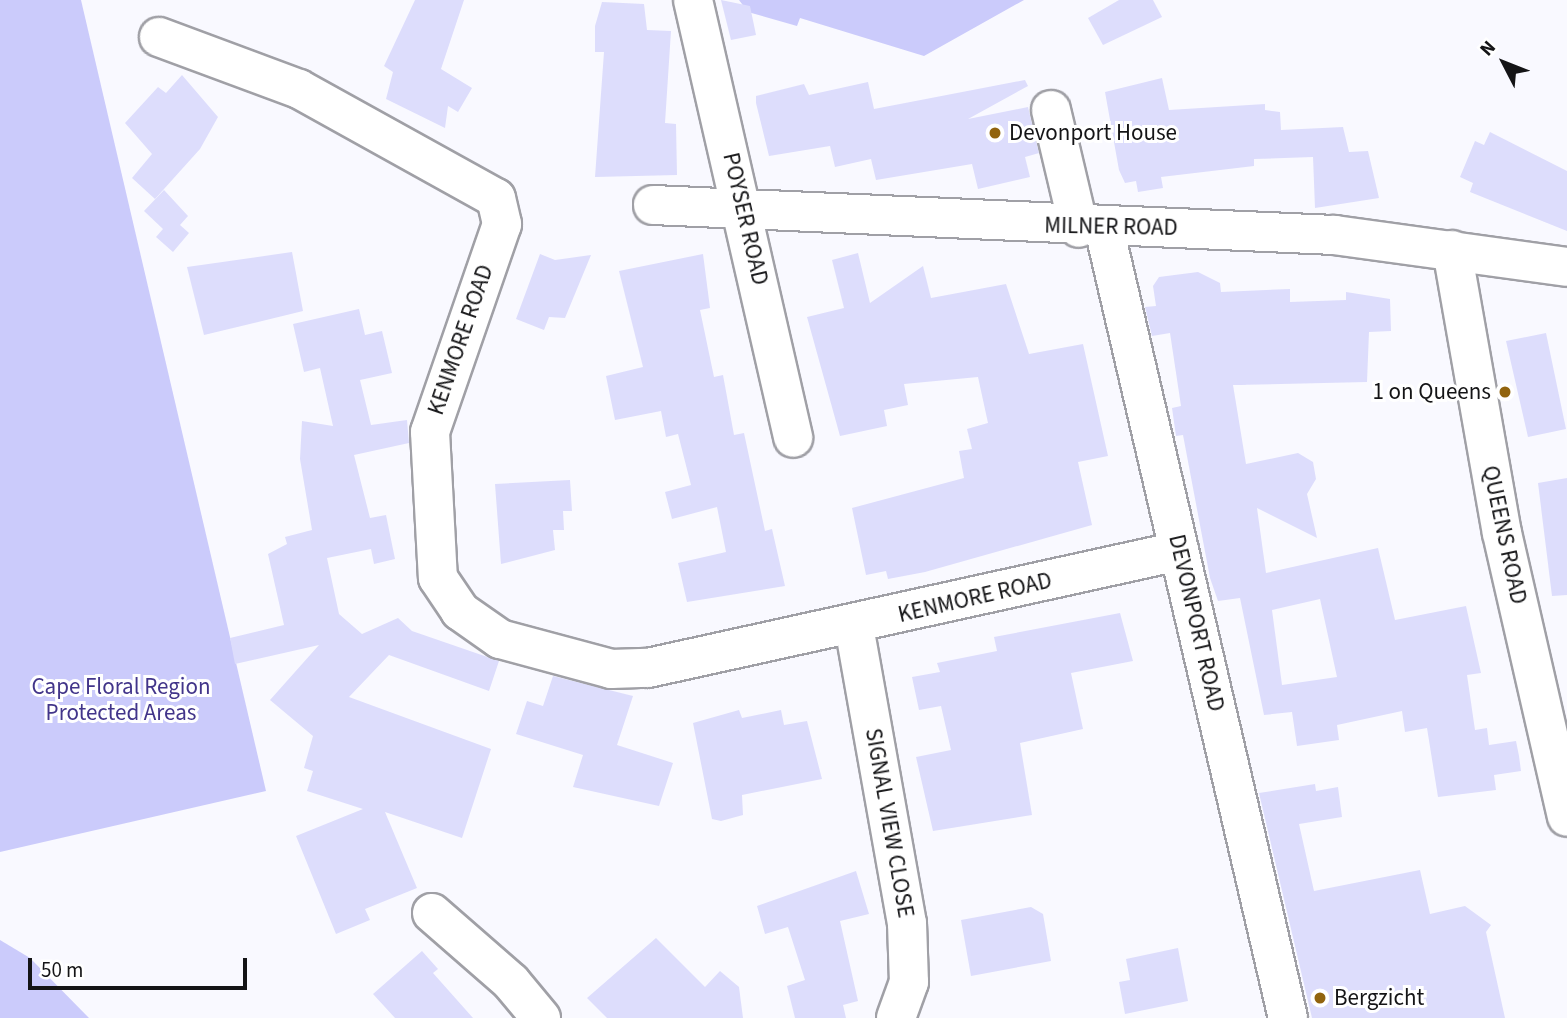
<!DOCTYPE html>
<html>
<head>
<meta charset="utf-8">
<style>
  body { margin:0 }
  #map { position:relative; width:1567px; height:1018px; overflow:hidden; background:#f9f9ff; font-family:"Source Sans 3",sans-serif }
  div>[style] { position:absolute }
  .green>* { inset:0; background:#cbcbfb }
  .building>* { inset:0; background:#ddddfc }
  .roads { filter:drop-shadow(2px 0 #a0a0a6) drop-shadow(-2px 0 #a0a0a6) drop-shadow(0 2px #a0a0a6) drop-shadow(0 -2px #a0a0a6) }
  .minor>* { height:38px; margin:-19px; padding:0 19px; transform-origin:19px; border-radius:19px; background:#fff }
  .dots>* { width:19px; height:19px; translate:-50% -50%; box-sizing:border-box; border:4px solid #fff; border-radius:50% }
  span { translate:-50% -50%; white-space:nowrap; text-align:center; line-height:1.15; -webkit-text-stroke:6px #fff; paint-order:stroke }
  .poi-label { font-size:23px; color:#141416 }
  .left { translate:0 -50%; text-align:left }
  .right { translate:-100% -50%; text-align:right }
  .street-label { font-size:23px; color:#141416 }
  .park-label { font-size:23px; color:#42358a }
  .north { position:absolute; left:1469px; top:28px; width:70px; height:70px; -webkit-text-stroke:5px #fff; paint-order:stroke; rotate:312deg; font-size:19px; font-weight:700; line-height:28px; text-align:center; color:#141416 }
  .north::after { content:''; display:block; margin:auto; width:24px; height:32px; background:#141416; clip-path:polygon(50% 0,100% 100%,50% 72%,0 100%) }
  .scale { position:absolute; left:28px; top:958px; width:219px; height:32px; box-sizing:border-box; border:4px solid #141416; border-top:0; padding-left:9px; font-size:21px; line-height:24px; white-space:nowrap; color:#141416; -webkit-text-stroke:5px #fff; paint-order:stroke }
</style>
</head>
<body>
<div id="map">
  <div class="green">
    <i style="clip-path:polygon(0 0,81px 0,266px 791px,0 852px)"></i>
    <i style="clip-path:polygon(739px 0,1024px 0,924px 56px,800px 18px,797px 26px,748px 12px)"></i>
    <i style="clip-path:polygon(0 940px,30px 958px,89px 1018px,0 1018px)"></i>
  </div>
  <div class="building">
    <i style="clip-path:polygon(415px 0,464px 0,441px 69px,472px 88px,458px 112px,448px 106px,445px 128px,386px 99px,393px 72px,384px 66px)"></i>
    <i style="clip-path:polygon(721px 0,750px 6px,756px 35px,731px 40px)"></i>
    <i style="clip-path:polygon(1119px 0,1153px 0,1162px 17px,1103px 45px,1088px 18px)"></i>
    <i style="clip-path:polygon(602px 2px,644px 4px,647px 30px,671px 31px,665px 123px,676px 124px,677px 175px,595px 177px,604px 52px,595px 52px,595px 26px)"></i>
    <i style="clip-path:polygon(182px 75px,218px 117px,200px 149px,155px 199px,132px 178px,152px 154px,125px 123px,158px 87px,166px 93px)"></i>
    <i style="clip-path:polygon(1162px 78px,1169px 110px,1265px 104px,1265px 110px,1280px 112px,1281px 130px,1343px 127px,1349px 152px,1368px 151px,1379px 198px,1315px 208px,1313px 157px,1254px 159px,1254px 166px,1161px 177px,1163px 188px,1138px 192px,1136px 181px,1125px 183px,1119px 170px,1105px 92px)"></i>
    <i style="clip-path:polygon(1025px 80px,1028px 86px,968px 119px,1028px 107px,1039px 153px,1025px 157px,1030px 177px,978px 189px,972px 164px,876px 180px,871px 159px,835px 167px,830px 146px,769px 156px,756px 103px,756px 96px,804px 84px,809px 95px,868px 82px,874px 109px)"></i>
    <i style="clip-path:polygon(1490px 132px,1567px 171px,1567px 231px,1470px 192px,1473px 183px,1460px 177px,1475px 141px,1484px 145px)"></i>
    <i style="clip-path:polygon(164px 190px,188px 216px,180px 225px,189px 233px,173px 252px,156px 237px,163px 229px,144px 211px)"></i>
    <i style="clip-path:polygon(292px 252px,303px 311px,204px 335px,187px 267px)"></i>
    <i style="clip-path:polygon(858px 253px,870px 303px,923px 266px,931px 298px,1006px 284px,1029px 354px,1083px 344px,1108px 456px,1078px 462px,1092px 525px,925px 572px,888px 579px,886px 571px,866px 575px,852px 508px,964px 478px,959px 451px,972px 449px,967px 429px,988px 423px,978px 377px,904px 384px,908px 405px,884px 410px,887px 426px,840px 436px,807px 317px,844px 308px,832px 260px)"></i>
    <i style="clip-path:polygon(540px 254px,555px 260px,591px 255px,565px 318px,549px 317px,544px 330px,516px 319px)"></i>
    <i style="clip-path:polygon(703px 254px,710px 308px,700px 310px,714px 377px,723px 375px,734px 435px,744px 433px,765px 531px,772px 529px,785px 586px,687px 602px,678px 563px,726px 552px,717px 507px,672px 519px,665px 492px,691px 485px,678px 434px,666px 437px,661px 411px,615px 420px,606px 376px,643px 367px,619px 271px)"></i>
    <i style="clip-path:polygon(evenodd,1198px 272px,1220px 283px,1221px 292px,1290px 289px,1290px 302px,1346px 300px,1346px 292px,1390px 299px,1391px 331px,1369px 332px,1367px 382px,1233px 385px,1246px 464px,1298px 453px,1313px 462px,1316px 479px,1307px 494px,1317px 538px,1257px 508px,1266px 573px,1378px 548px,1395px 620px,1466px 606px,1481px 673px,1467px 675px,1475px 730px,1487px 728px,1489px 745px,1516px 741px,1519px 756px,1521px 771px,1494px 775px,1496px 790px,1438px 797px,1427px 728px,1405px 732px,1402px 711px,1337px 725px,1339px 740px,1297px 746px,1292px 712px,1264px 715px,1240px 598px,1218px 601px,1210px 578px,1183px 435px,1176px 436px,1172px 408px,1181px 406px,1170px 333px,1152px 336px,1145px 307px,1156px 306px,1153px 286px,1159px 277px,1198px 272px,1320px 599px,1337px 677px,1282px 685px,1272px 610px,1320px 599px)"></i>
    <i style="clip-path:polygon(359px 309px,365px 335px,382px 331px,392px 373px,360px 380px,371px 425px,407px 420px,409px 443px,354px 455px,370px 518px,386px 515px,395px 559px,374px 564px,371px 549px,327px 558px,339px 614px,362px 634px,398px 618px,412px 631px,499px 661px,489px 691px,389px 655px,349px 697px,491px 749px,462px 838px,385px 812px,417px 888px,365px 909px,370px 920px,336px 934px,296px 836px,363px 809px,307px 791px,313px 771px,304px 768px,313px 736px,270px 700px,319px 645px,235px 664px,230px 638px,284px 625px,268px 554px,287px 544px,285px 537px,312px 530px,300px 459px,302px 421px,333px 426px,320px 368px,304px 372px,293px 324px)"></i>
    <i style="clip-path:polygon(1546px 333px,1566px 429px,1528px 437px,1506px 341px)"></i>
    <i style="clip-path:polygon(1567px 478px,1567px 595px,1552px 596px,1538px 483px)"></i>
    <i style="clip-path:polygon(570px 480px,572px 511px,563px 511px,564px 530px,553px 530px,555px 550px,501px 564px,495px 484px)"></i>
    <i style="clip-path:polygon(1120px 613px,1133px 661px,1071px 673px,1083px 729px,1020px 743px,1032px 815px,933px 831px,916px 757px,951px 750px,941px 706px,919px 710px,912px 677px,940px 672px,937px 663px,997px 651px,994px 637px)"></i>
    <i style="clip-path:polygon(553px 676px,633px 696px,617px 745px,673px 763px,659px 806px,573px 787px,583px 755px,516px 734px,527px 701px,543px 706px)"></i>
    <i style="clip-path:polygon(739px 710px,742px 718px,781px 710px,784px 725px,807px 721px,822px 779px,742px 795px,743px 815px,721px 821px,712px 819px,693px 723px)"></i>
    <i style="clip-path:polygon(1315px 784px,1316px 791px,1338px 787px,1342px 817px,1299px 824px,1314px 891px,1420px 870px,1430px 914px,1465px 906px,1491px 925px,1486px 932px,1505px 1018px,1312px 1018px,1259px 793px)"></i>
    <i style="clip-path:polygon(856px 871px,869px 914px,840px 921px,858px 1001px,843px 1005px,846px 1018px,795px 1018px,787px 986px,805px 980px,788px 927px,765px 934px,757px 906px)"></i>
    <i style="clip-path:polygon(1031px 907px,1043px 914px,1051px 961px,971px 976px,961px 920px)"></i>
    <i style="clip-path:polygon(656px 938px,705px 987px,720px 971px,739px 987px,743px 1018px,607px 1018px,587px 998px)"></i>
    <i style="clip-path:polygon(1178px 948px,1188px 1001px,1125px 1014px,1119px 982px,1130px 980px,1126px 959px)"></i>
    <i style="clip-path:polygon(422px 951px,438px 969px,433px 973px,473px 1018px,395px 1018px,373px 994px)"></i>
  </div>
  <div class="roads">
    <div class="minor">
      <i style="left:693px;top:0;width:449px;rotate:77.1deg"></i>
      <i style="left:159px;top:37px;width:149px;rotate:20.4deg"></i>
      <i style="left:299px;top:89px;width:225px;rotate:29deg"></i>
      <i style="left:496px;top:198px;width:27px;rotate:77deg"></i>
      <i style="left:502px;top:224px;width:220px;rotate:109.1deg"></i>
      <i style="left:430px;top:432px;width:146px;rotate:86.9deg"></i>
      <i style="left:438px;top:578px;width:40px;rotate:56deg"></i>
      <i style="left:460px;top:611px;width:49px;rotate:35deg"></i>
      <i style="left:500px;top:639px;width:115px;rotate:15.1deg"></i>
      <i style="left:611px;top:669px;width:37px;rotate:-2deg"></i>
      <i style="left:648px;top:668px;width:544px;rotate:-12.43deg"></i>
      <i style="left:1051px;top:110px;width:121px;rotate:76.7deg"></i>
      <i style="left:653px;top:205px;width:682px;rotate:2.52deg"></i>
      <i style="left:1334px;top:235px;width:235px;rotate:7.8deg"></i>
      <i style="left:1104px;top:228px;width:811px;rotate:76.89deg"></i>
      <i style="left:1452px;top:250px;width:287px;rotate:80deg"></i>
      <i style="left:1502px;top:533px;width:291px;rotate:77.1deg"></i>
      <i style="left:854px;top:626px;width:302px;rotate:79.9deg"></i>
      <i style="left:907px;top:923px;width:59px;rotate:88.1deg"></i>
      <i style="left:909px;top:982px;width:38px;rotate:110deg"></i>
      <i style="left:432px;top:913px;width:105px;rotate:41.1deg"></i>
      <i style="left:511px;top:982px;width:47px;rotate:50.2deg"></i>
    </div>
  </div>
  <div class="dots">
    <i style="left:995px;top:133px;background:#91630e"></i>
    <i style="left:1505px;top:392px;background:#91630e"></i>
    <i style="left:1320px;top:998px;background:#91630e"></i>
  </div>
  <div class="poi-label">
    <span class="left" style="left:1009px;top:133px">Devonport House</span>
    <span class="right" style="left:1491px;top:392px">1 on Queens</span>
    <span class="left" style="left:1334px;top:998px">Bergzicht</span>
  </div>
  <div class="street-label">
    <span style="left:745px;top:219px;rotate:77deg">POYSER ROAD</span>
    <span style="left:1111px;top:227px;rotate:1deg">MILNER ROAD</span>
    <span style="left:461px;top:340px;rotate:-71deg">KENMORE ROAD</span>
    <span style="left:1504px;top:535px;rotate:78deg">QUEENS ROAD</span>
    <span style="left:975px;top:598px;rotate:-13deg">KENMORE ROAD</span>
    <span style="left:1196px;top:623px;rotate:77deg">DEVONPORT ROAD</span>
    <span style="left:889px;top:823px;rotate:80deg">SIGNAL VIEW CLOSE</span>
  </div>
  <div class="park-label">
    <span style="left:121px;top:700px">Cape Floral Region<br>Protected Areas</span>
  </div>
  <div class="north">N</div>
  <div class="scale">50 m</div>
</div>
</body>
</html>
